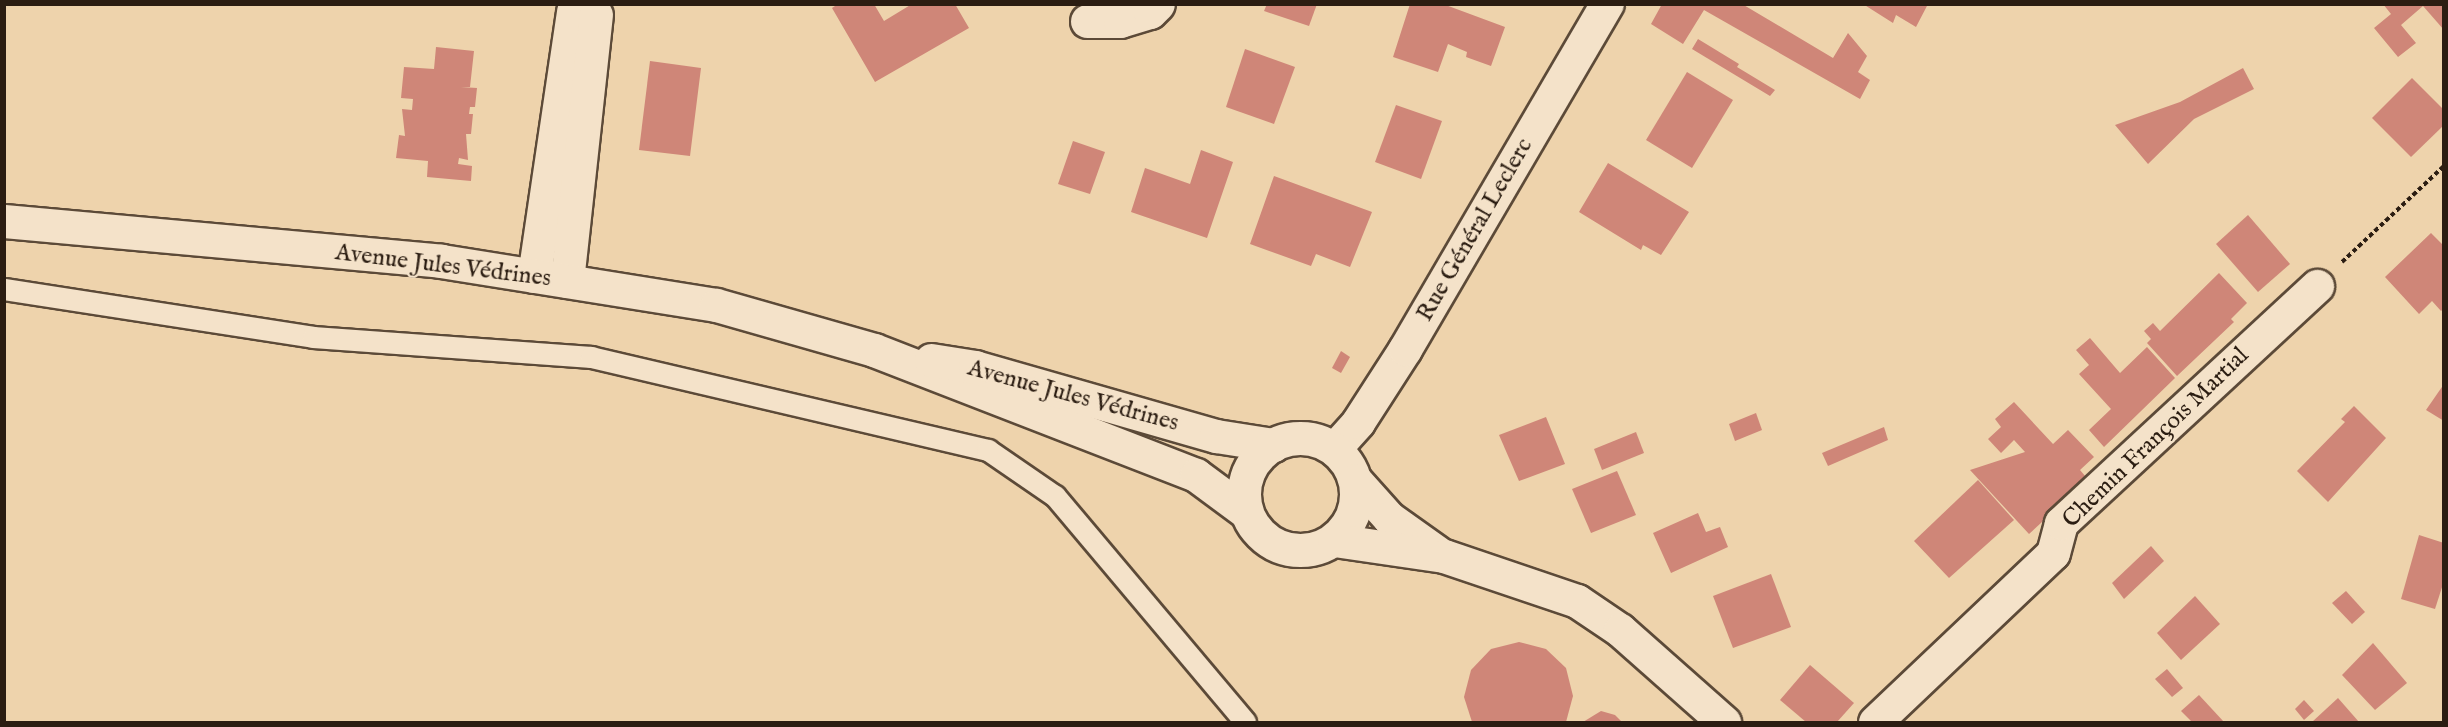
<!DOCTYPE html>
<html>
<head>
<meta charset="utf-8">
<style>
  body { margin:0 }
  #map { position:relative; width:2448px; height:727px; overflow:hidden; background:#eed3ac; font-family:"IM FELL English",serif }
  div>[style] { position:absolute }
  .building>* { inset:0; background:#cf8678 }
  .path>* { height:4px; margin-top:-2px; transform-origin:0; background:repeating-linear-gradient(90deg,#2b1d12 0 4.5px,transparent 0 7.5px) }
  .roads { filter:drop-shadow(2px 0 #5c4a38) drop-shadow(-2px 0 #5c4a38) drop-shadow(0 2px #5c4a38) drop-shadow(0 -2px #5c4a38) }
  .lane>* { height:21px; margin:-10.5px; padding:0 10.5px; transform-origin:10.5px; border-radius:10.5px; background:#f4e2c9 }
  .street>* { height:33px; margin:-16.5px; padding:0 16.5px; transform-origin:16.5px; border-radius:16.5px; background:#f4e2c9 }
  .secondary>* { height:33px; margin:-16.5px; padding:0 16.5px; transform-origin:16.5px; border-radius:16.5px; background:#f4e2c9 }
  .secondary>.ring { margin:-16.5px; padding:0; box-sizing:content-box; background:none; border:33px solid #f4e2c9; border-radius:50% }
  span { translate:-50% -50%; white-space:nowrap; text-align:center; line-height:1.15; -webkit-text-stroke:4.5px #f4e2c9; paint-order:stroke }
  .street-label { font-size:24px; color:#2b1d12 }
  .frame { position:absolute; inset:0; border:6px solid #2b1d12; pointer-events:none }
</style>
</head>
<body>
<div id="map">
  <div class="building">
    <i style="clip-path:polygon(838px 4px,874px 4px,884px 21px,912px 4px,955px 4px,969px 28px,875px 82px,832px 8px)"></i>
    <i style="clip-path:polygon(1267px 4px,1317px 4px,1309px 26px,1264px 11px)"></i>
    <i style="clip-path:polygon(1410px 4px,1443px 4px,1505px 27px,1491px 66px,1466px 57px,1467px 52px,1448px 44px,1438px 72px,1393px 57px)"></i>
    <i style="clip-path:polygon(1662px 4px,1742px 4px,1833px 58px,1848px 33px,1867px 56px,1858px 72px,1870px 80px,1860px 99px,1704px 10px,1683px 44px,1651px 24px)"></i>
    <i style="clip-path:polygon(1863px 4px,1928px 4px,1916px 27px,1896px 15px,1893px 23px)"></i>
    <i style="clip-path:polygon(2383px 4px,2444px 4px,2444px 30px,2423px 6px,2401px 25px,2416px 43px,2398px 57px,2374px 28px,2391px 14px)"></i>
    <i style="clip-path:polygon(1698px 39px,1739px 64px,1737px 67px,1775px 90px,1770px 96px,1692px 49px)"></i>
    <i style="clip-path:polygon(436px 47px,474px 51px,470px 87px,461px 87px,477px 88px,475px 107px,470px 107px,469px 114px,473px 114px,471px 134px,466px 134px,468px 160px,459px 158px,458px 164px,472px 166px,471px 181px,427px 177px,428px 161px,396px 158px,399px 135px,405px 136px,402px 109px,412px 110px,413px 99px,401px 98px,404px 67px,434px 69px)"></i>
    <i style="clip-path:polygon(1245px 49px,1295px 67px,1274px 124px,1226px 107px)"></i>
    <i style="clip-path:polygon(650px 61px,701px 68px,690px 156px,639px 150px)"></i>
    <i style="clip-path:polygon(2243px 68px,2254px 89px,2194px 119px,2148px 164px,2115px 125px,2180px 102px)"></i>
    <i style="clip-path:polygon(1687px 72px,1733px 100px,1692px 168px,1646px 140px)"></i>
    <i style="clip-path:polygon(2412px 78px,2444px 110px,2444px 125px,2411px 157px,2372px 118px)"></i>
    <i style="clip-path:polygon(1396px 105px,1442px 121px,1421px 179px,1375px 162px)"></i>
    <i style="clip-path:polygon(1073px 141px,1105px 152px,1090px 194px,1058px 184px)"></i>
    <i style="clip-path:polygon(1201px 150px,1233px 162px,1207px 238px,1131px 212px,1145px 168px,1190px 184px)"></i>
    <i style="clip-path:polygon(1608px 163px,1689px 212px,1661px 255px,1643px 245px,1641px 250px,1579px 212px)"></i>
    <i style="clip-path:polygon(1274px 176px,1372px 212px,1350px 267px,1316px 254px,1311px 266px,1250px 244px)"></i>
    <i style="clip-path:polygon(2248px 215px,2290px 264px,2258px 292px,2216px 244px)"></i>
    <i style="clip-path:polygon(2431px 233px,2444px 246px,2444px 308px,2441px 311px,2432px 301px,2419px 314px,2385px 277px)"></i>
    <i style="clip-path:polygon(2219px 273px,2247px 303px,2231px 319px,2234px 322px,2177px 376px,2147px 343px,2151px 339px,2144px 331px,2153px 323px,2160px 331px)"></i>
    <i style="clip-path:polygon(2090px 338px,2120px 373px,2147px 347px,2175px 378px,2104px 447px,2089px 430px,2111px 409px,2079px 374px,2089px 365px,2076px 350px)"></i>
    <i style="clip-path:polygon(1341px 351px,1350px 357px,1341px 373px,1332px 368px)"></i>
    <i style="clip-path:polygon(2444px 384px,2444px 421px,2426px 410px)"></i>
    <i style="clip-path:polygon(2014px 402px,2053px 444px,2068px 430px,2094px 457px,2080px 470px,2091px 483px,2068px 498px,2029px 534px,1970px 470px,2025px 452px,2014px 440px,2001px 453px,1988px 439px,2001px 427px,1995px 419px)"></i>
    <i style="clip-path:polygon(2354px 406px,2386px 438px,2328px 502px,2297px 471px,2345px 422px,2341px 419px)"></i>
    <i style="clip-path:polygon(1756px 413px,1762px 430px,1735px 441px,1729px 424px)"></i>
    <i style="clip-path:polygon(1546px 417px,1565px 464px,1519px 481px,1499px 435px)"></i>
    <i style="clip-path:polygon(1884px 427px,1888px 440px,1828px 466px,1822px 453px)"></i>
    <i style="clip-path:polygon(1636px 432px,1644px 453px,1602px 470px,1594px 449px)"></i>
    <i style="clip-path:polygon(1617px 471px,1636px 515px,1591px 533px,1572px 489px)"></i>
    <i style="clip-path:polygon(1978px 480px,2014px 520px,1949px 578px,1914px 541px)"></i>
    <i style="clip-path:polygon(1698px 513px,1706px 532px,1720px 527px,1728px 547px,1671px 573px,1653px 533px)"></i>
    <i style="clip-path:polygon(2419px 535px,2444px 543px,2444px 581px,2435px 609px,2401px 599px)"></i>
    <i style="clip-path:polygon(2151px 546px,2164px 561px,2124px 599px,2112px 583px)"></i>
    <i style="clip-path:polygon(1771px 574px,1791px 627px,1733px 648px,1713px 596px)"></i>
    <i style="clip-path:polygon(2346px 591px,2365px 612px,2352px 624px,2332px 603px)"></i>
    <i style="clip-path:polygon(2195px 596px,2220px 624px,2181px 660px,2157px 633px)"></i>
    <i style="clip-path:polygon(1519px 642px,1546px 649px,1566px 668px,1573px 696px,1566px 722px,1472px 722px,1464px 697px,1471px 670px,1491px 649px)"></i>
    <i style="clip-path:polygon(2373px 643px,2407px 683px,2375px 710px,2342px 675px)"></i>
    <i style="clip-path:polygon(1810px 665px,1854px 703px,1837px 722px,1806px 722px,1780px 700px)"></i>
    <i style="clip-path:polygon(2167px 669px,2183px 688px,2172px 697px,2155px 679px)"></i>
    <i style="clip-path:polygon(2199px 695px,2224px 722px,2192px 722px,2181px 711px)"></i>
    <i style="clip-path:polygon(2338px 698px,2359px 722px,2312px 722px)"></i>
    <i style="clip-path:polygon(2304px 700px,2314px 711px,2304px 720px,2295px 709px)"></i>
    <i style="clip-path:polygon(1601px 711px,1615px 715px,1622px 722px,1583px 722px)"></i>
  </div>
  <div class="path">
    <i style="left:2342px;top:262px;width:140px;rotate:-43.3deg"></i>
  </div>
  <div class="roads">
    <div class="lane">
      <i style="left:4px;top:289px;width:313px;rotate:8.8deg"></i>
      <i style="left:313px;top:337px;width:279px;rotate:4.1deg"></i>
      <i style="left:591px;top:357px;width:408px;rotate:13.2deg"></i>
      <i style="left:988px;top:450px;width:81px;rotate:34.5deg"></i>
      <i style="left:1055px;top:496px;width:295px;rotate:49.9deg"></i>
    </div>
    <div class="street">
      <i style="left:1087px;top:21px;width:33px"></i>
      <i style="left:1120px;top:21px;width:31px;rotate:-17deg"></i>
      <i style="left:1150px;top:12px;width:11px;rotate:-45deg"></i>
      <i style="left:534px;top:276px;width:268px;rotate:-81.6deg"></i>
      <i style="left:567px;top:281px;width:268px;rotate:-83.8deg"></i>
      <i style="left:1334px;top:449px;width:36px;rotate:-48deg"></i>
      <i style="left:1358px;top:422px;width:87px;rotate:-57.2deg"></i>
      <i style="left:1405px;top:349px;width:400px;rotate:-59.7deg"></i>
      <i style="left:1875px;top:722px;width:245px;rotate:-43.5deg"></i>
      <i style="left:2053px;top:553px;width:31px;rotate:-75deg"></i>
      <i style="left:2061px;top:523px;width:349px;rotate:-42.8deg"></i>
    </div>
    <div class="secondary">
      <i style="left:4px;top:221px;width:439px;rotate:5.2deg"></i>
      <i style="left:441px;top:261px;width:278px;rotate:9.1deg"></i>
      <i style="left:716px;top:305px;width:164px;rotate:15.9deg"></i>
      <i style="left:874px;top:350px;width:345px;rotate:21.2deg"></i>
      <i style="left:1196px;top:475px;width:62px;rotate:36.5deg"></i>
      <i style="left:931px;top:360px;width:45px;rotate:9deg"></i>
      <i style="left:975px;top:367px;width:251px;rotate:16deg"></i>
      <i style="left:1216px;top:436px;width:58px;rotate:9deg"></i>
      <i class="ring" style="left:1244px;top:438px;width:79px;height:79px"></i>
      <i style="left:1355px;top:480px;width:51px;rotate:48.2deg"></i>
      <i style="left:1389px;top:518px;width:59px;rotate:35.3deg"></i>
      <i style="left:1334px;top:540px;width:111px;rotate:8.3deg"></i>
      <i style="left:1444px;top:556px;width:140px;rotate:18.7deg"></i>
      <i style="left:1577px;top:601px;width:52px;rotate:34deg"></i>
      <i style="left:1620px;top:630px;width:139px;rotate:41.5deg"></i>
    </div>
  </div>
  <div class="street-label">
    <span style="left:1475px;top:230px;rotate:-60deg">Rue Général Leclerc</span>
    <span style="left:443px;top:266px;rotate:7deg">Avenue Jules Védrines</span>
    <span style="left:1073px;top:396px;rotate:15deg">Avenue Jules Védrines</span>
    <span style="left:2156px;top:438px;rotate:-44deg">Chemin François Martial</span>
  </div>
  <div class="frame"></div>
</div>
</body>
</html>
